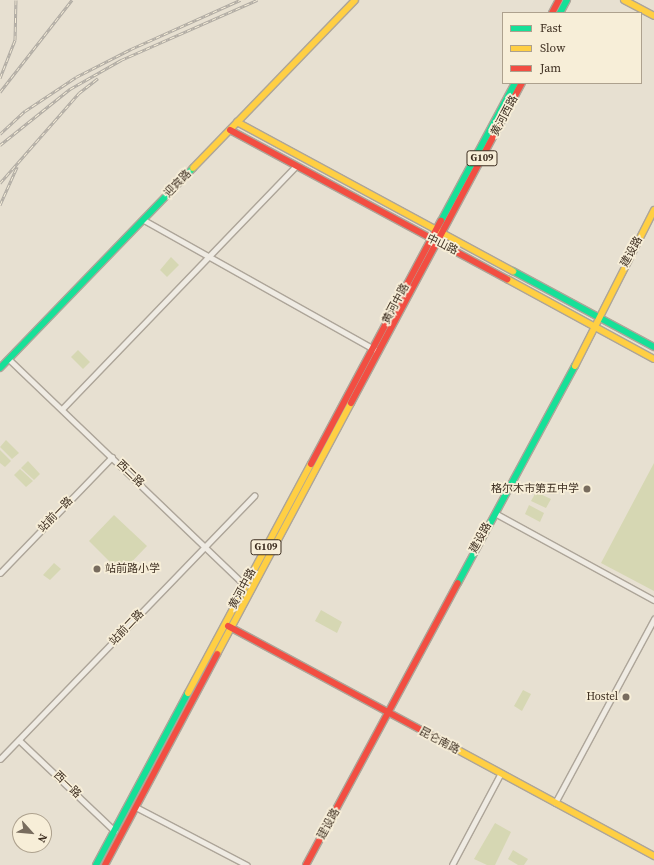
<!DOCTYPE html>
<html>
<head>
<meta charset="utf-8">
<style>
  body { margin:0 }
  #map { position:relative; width:654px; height:865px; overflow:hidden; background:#e7e0d1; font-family:"Source Serif 4","Noto Sans SC",serif }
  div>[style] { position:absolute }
  .green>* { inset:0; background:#d6d7b3 }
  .roads { filter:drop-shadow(1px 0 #ada599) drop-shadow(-1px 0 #ada599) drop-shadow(0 1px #ada599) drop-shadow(0 -1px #ada599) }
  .street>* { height:4.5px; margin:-2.25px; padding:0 2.25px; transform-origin:2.25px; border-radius:2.25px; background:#efebe3 }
  .fast>* { height:6px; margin:-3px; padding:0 3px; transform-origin:3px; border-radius:3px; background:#16e098 }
  .slow>* { height:6px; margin:-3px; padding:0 3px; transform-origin:3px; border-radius:3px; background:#ffcf43 }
  .jam>* { height:6px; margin:-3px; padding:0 3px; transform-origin:3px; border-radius:3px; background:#f24e42 }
  .rail>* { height:3px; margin-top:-1.5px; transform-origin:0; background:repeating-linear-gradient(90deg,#f7eed8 0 4.5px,#afaaa2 0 9px); box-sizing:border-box; border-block:1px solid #afaaa2 }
  .dots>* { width:11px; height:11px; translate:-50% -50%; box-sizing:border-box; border:2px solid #f7eed8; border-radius:50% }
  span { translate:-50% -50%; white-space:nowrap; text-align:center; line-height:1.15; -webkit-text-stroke:3.5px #f7eed8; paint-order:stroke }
  .shield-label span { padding:1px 3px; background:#f7eed8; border:1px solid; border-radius:3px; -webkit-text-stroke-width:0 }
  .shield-label { font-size:10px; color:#3d2e20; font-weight:700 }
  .street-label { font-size:11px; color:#3d2e20 }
  .poi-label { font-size:11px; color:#3d2e20 }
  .right { translate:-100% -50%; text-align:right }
  .left { translate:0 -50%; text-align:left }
  .legend { position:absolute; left:502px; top:12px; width:140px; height:72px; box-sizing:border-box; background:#f7eed8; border:1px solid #ada18e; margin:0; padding:5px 7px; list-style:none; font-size:12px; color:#3d2e20 }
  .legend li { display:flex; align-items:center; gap:8px; height:20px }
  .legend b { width:20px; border:1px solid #ada18e }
  .north { position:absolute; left:12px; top:813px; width:40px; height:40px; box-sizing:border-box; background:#f7eed8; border:1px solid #ada18e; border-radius:50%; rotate:117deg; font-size:11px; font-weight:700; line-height:16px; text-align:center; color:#3d2e20 }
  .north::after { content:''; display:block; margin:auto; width:14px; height:18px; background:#786c5e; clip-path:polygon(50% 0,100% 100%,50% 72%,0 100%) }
</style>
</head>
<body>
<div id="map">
  <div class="green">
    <i style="clip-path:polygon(171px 257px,179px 265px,167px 277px,160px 270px)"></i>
    <i style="clip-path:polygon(78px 350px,90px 362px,83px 369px,71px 357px)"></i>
    <i style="clip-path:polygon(6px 440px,19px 453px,12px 459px,0 447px)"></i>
    <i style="clip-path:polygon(0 450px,11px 461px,5px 467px,0 463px)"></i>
    <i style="clip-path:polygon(28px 461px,40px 474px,34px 480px,21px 468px)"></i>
    <i style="clip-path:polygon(654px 463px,654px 591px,601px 563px)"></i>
    <i style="clip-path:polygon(20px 469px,33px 481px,26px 487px,14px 475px)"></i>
    <i style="clip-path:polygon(536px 492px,551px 499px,546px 508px,531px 501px)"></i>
    <i style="clip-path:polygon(529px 505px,544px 513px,540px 522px,525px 514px)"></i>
    <i style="clip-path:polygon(114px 515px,147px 546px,121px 573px,89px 541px)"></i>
    <i style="clip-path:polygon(54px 563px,61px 569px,50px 580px,43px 575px)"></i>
    <i style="clip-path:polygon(321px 610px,342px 622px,337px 633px,315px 621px)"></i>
    <i style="clip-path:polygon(523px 690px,531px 694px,522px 711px,514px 706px)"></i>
    <i style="clip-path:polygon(495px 823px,511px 832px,495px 865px,487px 865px,474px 859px)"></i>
    <i style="clip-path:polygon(513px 850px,528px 859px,524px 865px,518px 865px,508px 859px)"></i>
  </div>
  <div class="roads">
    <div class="street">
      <i style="left:144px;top:220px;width:264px;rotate:29.3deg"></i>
      <i style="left:9px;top:359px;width:328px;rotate:43.8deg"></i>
      <i style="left:63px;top:408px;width:336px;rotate:-46.1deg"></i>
      <i style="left:495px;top:513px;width:181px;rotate:28.7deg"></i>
      <i style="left:0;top:573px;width:161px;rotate:-46deg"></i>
      <i style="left:19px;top:740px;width:132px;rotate:43.5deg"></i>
      <i style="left:0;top:759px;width:366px;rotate:-46deg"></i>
      <i style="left:555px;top:803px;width:209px;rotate:-61.7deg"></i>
      <i style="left:136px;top:807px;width:125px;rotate:27.6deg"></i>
      <i style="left:452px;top:865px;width:104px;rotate:-62deg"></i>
    </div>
    <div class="fast">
      <i style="left:560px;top:13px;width:15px;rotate:-62deg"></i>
      <i style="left:441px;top:221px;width:157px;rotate:-61.8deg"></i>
      <i style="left:513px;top:271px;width:160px;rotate:28.3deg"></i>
      <i style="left:0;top:368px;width:278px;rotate:-46deg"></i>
      <i style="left:458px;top:583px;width:247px;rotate:-61.7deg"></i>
      <i style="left:96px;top:865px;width:195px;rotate:-61.9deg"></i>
    </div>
    <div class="slow">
      <i style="left:624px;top:0;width:34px;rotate:28deg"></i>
      <i style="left:237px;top:122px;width:314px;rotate:28.4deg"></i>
      <i style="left:193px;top:168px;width:233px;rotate:-46deg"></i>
      <i style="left:507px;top:279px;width:167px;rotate:28.6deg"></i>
      <i style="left:575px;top:366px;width:175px;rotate:-63.1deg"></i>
      <i style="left:217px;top:654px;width:285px;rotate:-61.9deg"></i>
      <i style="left:188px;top:693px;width:260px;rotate:-61.8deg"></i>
      <i style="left:445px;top:743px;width:238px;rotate:28.4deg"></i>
    </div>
    <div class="jam">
      <i style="left:552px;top:13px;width:15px;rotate:-62deg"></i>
      <i style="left:230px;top:130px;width:315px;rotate:28.3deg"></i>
      <i style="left:351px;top:403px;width:363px;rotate:-61.9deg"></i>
      <i style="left:311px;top:464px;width:276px;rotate:-61.9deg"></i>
      <i style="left:228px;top:626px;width:247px;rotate:28.3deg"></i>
      <i style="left:105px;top:865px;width:239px;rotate:-62deg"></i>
      <i style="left:306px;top:865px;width:320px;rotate:-61.7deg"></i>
    </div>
  </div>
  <div class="rail">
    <i style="left:0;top:78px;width:41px;rotate:-68.5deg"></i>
    <i style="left:15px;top:40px;width:40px;rotate:-88.6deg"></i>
    <i style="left:0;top:92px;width:117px;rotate:-52deg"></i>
    <i style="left:0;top:134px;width:34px;rotate:-43deg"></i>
    <i style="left:25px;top:111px;width:61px;rotate:-33.7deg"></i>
    <i style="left:76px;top:77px;width:62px;rotate:-27deg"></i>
    <i style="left:131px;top:49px;width:120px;rotate:-24.2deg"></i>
    <i style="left:0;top:145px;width:90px;rotate:-38.7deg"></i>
    <i style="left:70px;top:89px;width:59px;rotate:-29.6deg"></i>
    <i style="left:121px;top:60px;width:149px;rotate:-23.8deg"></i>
    <i style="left:0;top:183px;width:120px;rotate:-48.7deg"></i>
    <i style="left:79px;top:93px;width:24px;rotate:-38deg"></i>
    <i style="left:0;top:205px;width:42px;rotate:-65.9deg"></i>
  </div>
  <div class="dots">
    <i style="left:587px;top:489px;background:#786c5e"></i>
    <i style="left:97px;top:569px;background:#786c5e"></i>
    <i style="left:626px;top:697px;background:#786c5e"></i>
  </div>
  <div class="shield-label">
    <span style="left:482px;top:158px">G109</span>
    <span style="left:266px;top:547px">G109</span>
  </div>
  <div class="street-label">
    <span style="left:505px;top:116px;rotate:-62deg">黄河西路</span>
    <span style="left:178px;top:184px;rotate:-46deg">迎宾路</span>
    <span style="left:442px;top:245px;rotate:26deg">中山路</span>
    <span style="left:632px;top:252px;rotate:-62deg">建设路</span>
    <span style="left:396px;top:304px;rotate:-62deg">黄河中路</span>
    <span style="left:130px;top:474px;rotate:44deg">西二路</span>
    <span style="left:56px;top:515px;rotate:-46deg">站前一路</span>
    <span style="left:481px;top:538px;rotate:-62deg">建设路</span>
    <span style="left:243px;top:589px;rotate:-62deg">黄河中路</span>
    <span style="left:127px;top:628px;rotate:-46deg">站前二路</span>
    <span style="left:439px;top:741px;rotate:28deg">昆仑南路</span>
    <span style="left:67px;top:785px;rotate:44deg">西一路</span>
    <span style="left:329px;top:824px;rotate:-61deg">建设路</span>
  </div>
  <div class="poi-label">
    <span class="right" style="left:579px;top:489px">格尔木市第五中学</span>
    <span class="left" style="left:105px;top:569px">站前路小学</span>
    <span class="right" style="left:618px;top:697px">Hostel</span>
  </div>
  <ul class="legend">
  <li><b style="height:5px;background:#16e098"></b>Fast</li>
  <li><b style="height:5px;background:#ffcf43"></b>Slow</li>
  <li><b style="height:5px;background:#f24e42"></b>Jam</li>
  </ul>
  <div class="north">N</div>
</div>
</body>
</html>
